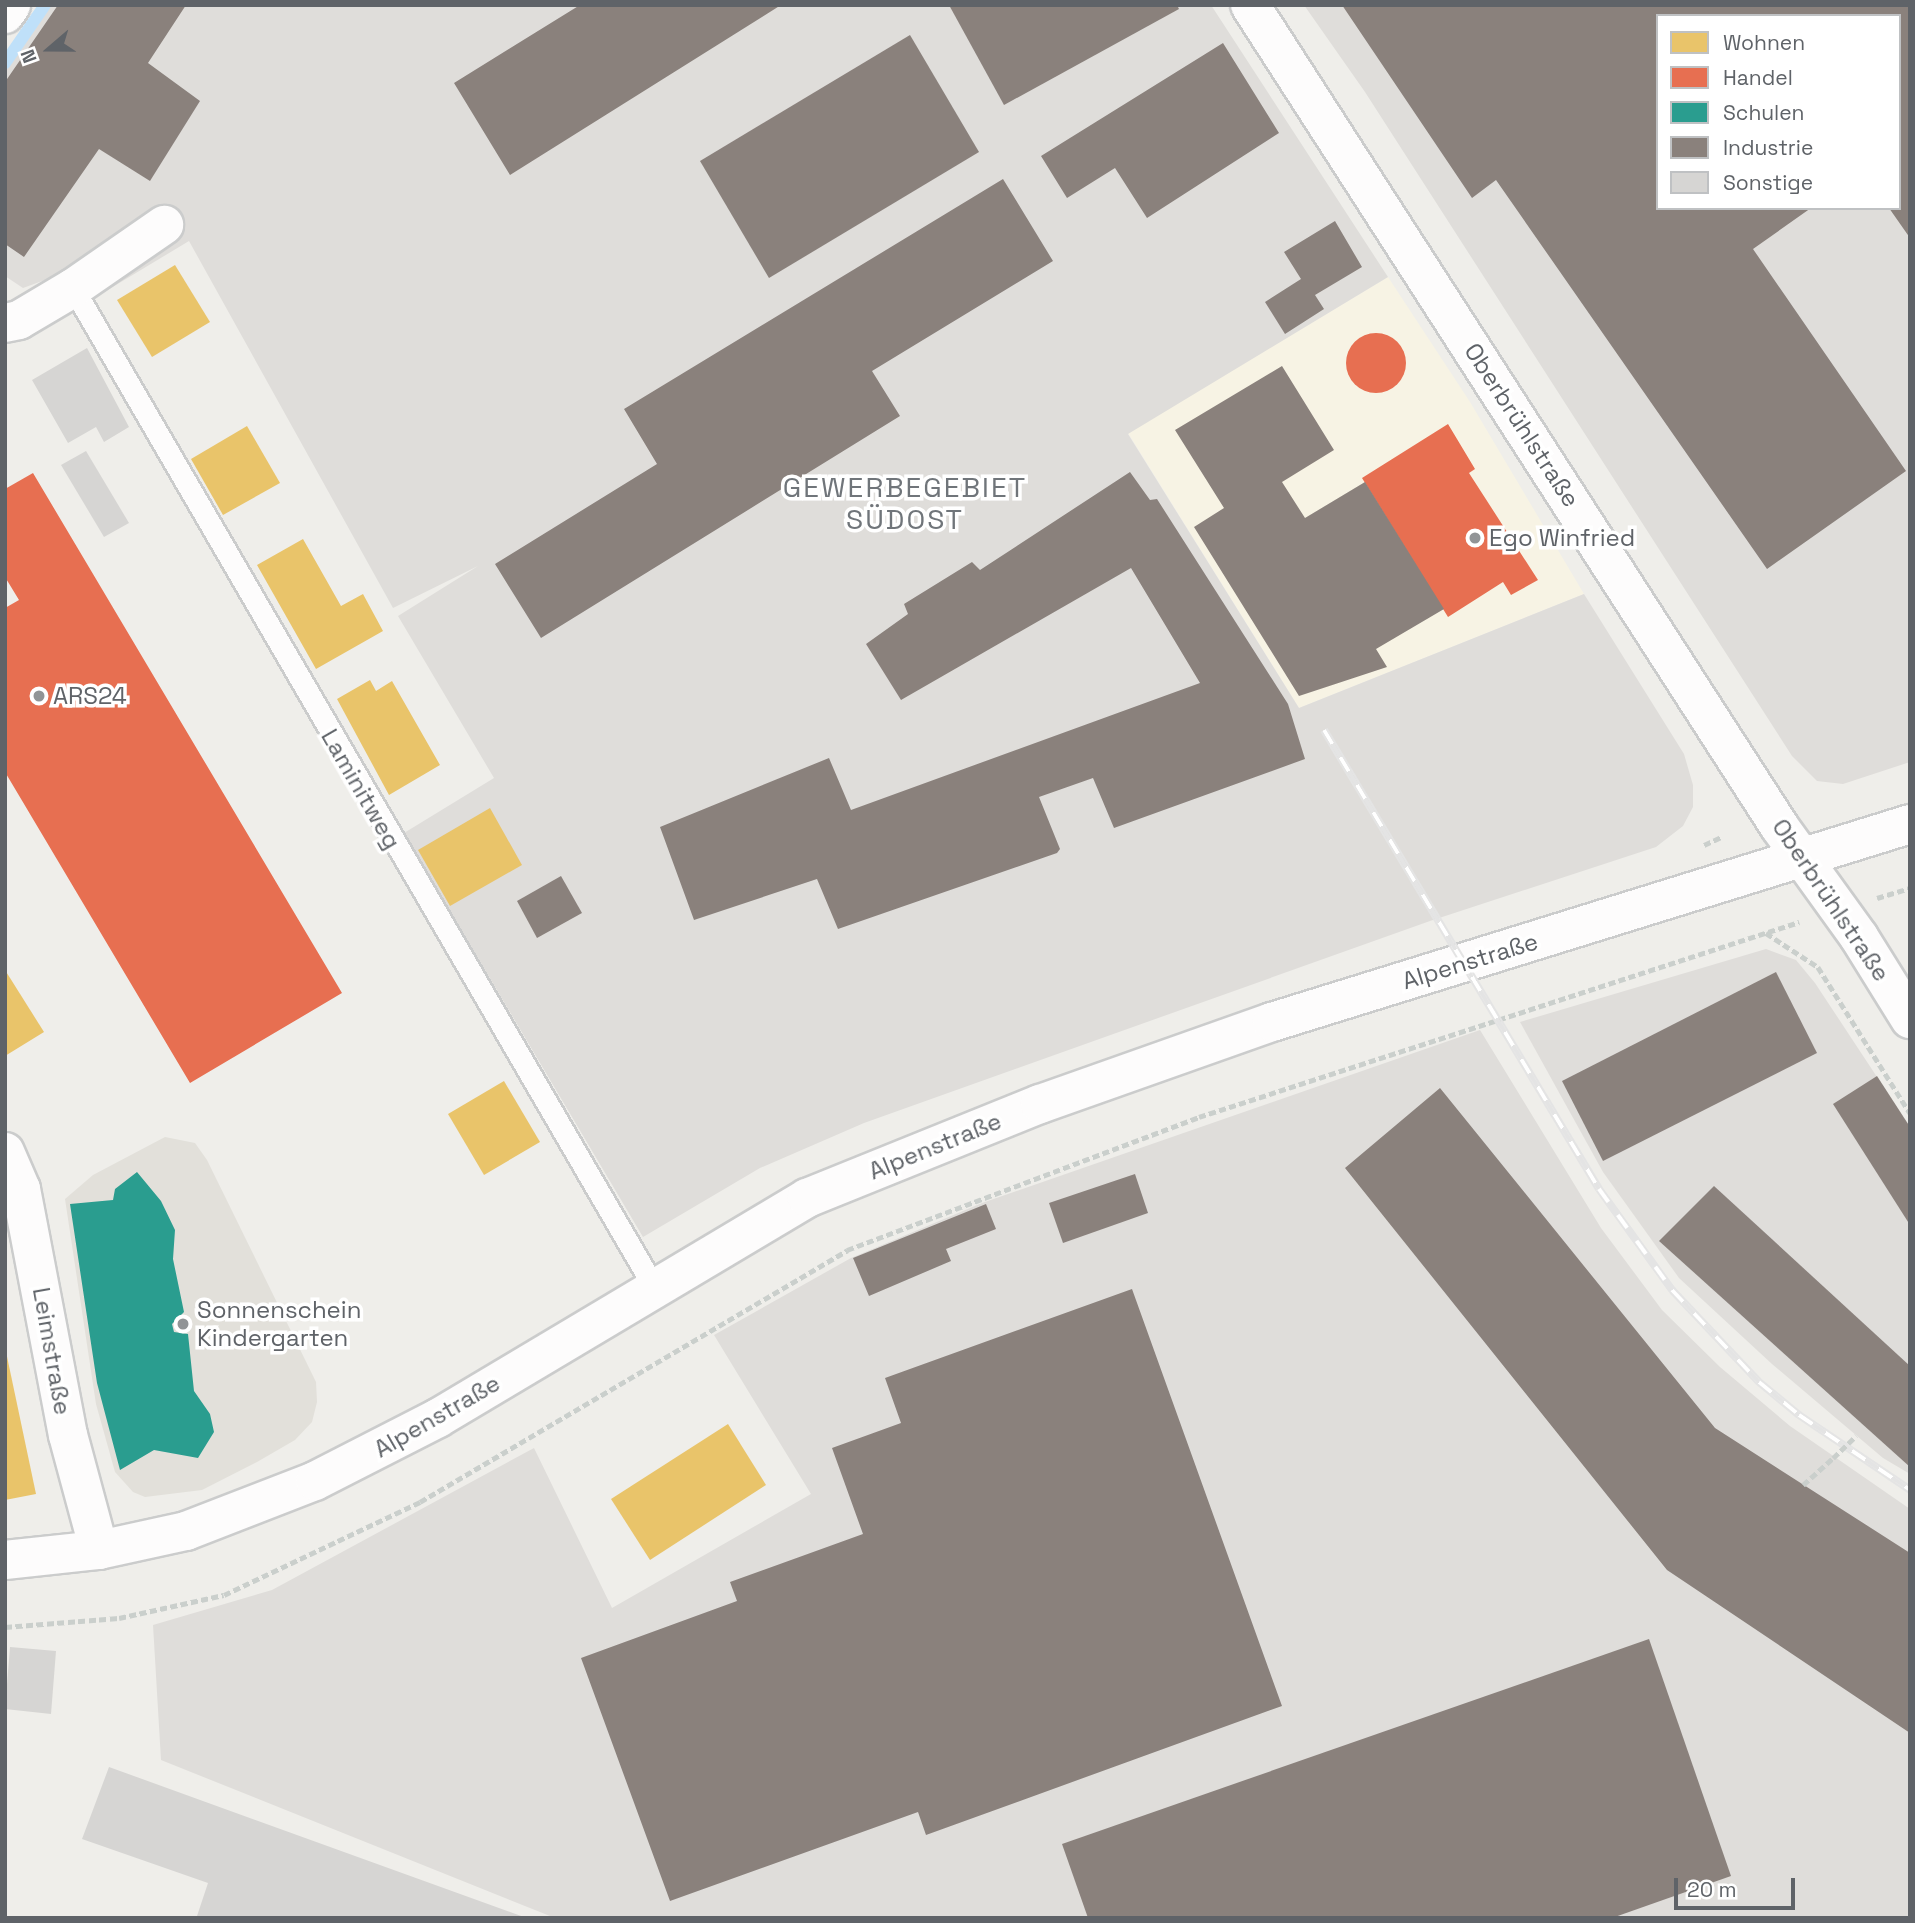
<!DOCTYPE html>
<html>
<head>
<meta charset="utf-8">
<style>
  body { margin:0 }
  #map { position:relative; width:1915px; height:1923px; overflow:hidden; background:#efeeea; font-family:"Space Grotesk",sans-serif }
  div>[style] { position:absolute }
  .commercial>* { inset:0; background:#f7f3e4 }
  .industrial>* { inset:0; background:#dfddda }
  .education>* { inset:0; background:#e2e0da }
  .homes>* { inset:0; background:#e9c46a }
  .shops>* { inset:0; background:#e76f51 }
  .round { border-radius:50% }
  .schools>* { inset:0; background:#2a9d8f }
  .industry>* { inset:0; background:#8a817c }
  .stream>* { height:12px; margin:-6px; padding:0 6px; transform-origin:6px; border-radius:6px; background:#bfe0f9 }
  .building>* { inset:0; background:#d6d5d3 }
  .path>* { height:4.5px; margin-top:-2.25px; transform-origin:0; background:repeating-linear-gradient(90deg,#cacfcc 0 7px,transparent 0 10.5px) }
  .roads { filter:drop-shadow(2px 0 #cbcccc) drop-shadow(-2px 0 #cbcccc) drop-shadow(0 2px #cbcccc) drop-shadow(0 -2px #cbcccc) }
  .service>* { height:21px; margin:-10.5px; padding:0 10.5px; transform-origin:10.5px; border-radius:10.5px; background:#fdfcfc }
  .minor>* { height:38px; margin:-19px; padding:0 19px; transform-origin:19px; border-radius:19px; background:#fdfcfc }
  .tertiary>* { height:38px; margin:-19px; padding:0 19px; transform-origin:19px; border-radius:19px; background:#fdfcfc }
  .rail>* { height:8px; margin-top:-4px; transform-origin:0; background:repeating-linear-gradient(90deg,#fff 0 16px,#e4e4e4 0 32px); box-sizing:border-box; border-block:2px solid #e4e4e4 }
  .path-bridge>* { height:4.5px; margin-top:-2.25px; transform-origin:0; background:repeating-linear-gradient(90deg,#cacfcc 0 7px,transparent 0 10.5px) }
  .dots>* { width:19px; height:19px; translate:-50% -50%; box-sizing:border-box; border:4px solid #fff; border-radius:50% }
  span { translate:-50% -50%; white-space:nowrap; text-align:center; line-height:1.15; -webkit-text-stroke:7px #fff; paint-order:stroke }
  .street-label { font-size:24px; color:#5f6368 }
  .poi-label { font-size:24px; color:#5f6368 }
  .left { translate:0 -50%; text-align:left }
  .quarter-label { font-size:28px; color:#70757a; letter-spacing:2px }
  .frame { position:absolute; inset:0; border:7px solid #5f6368; pointer-events:none }
  .legend { position:absolute; left:1656px; top:14px; width:245px; height:196px; box-sizing:border-box; background:#fff; border:2px solid #bfc1c3; margin:0; padding:9px 12px; list-style:none; font-size:21px; color:#5f6368 }
  .legend li { display:flex; align-items:center; gap:14px; height:35px }
  .legend b { width:35px; border:2px solid #bfc1c3 }
  .north { position:absolute; left:14px; top:14px; width:70px; height:70px; -webkit-text-stroke:5px #fff; paint-order:stroke; rotate:250deg; font-size:19px; font-weight:700; line-height:28px; text-align:center; color:#5f6368 }
  .north::after { content:''; display:block; margin:auto; width:24px; height:32px; background:#5f6368; clip-path:polygon(50% 0,100% 100%,50% 72%,0 100%) }
  .scale { position:absolute; left:1674px; top:1878px; width:121px; height:32px; box-sizing:border-box; border:4px solid #5f6368; border-top:0; padding-left:9px; font-size:21px; line-height:24px; white-space:nowrap; color:#5f6368; -webkit-text-stroke:5px #fff; paint-order:stroke }
</style>
</head>
<body>
<div id="map">
  <div class="commercial">
    <i style="clip-path:polygon(1388px 277px,1470px 402px,1584px 594px,1299px 708px,1128px 433px)"></i>
  </div>
  <div class="industrial">
    <i style="clip-path:polygon(49px 5px,1211px 5px,1388px 277px,1128px 434px,1299px 708px,1584px 594px,1684px 754px,1693px 785px,1693px 807px,1683px 826px,1656px 847px,1430px 921px,864px 1123px,760px 1168px,643px 1237px,404px 833px,494px 778px,398px 616px,478px 566px,393px 608px,189px 241px,101px 294px,64px 273px,23px 288px,5px 276px,5px 70px)"></i>
    <i style="clip-path:polygon(evenodd,1304px 5px,1910px 5px,1910px 762px,1843px 784px,1817px 781px,1792px 756px,1365px 92px,1304px 5px,1658px 16px,1899px 16px,1899px 208px,1658px 208px,1658px 16px)"></i>
    <i style="clip-path:polygon(1766px 949px,1796px 960px,1815px 983px,1910px 1127px,1910px 1474px,1883px 1458px,1772px 1364px,1679px 1278px,1603px 1172px,1520px 1022px)"></i>
    <i style="clip-path:polygon(1480px 1030px,1601px 1228px,1662px 1310px,1720px 1367px,1790px 1426px,1910px 1509px,1910px 1918px,555px 1918px,161px 1760px,153px 1625px,272px 1590px,534px 1448px,612px 1608px,811px 1494px,714px 1335px,851px 1258px,982px 1203px)"></i>
  </div>
  <div class="education">
    <i style="clip-path:polygon(165px 1137px,195px 1143px,207px 1160px,316px 1382px,317px 1402px,312px 1422px,295px 1440px,257px 1462px,202px 1490px,145px 1497px,133px 1492px,115px 1472px,96px 1404px,65px 1199px,93px 1175px)"></i>
  </div>
  <div class="homes">
    <i style="clip-path:polygon(175px 265px,210px 322px,152px 357px,117px 300px)"></i>
    <i style="clip-path:polygon(247px 426px,280px 483px,223px 515px,191px 459px)"></i>
    <i style="clip-path:polygon(303px 539px,341px 606px,363px 594px,383px 631px,316px 669px,257px 565px)"></i>
    <i style="clip-path:polygon(370px 680px,376px 691px,392px 681px,440px 765px,389px 795px,337px 699px)"></i>
    <i style="clip-path:polygon(490px 808px,522px 865px,450px 906px,418px 850px)"></i>
    <i style="clip-path:polygon(5px 970px,44px 1032px,5px 1056px)"></i>
    <i style="clip-path:polygon(504px 1081px,540px 1142px,484px 1175px,448px 1114px)"></i>
    <i style="clip-path:polygon(5px 1347px,36px 1494px,5px 1500px)"></i>
    <i style="clip-path:polygon(728px 1424px,766px 1485px,650px 1560px,611px 1499px)"></i>
  </div>
  <div class="shops">
    <i class="round" style="left:1346px;top:333px;width:60px;height:60px"></i>
    <i style="clip-path:polygon(1448px 424px,1475px 469px,1469px 473px,1538px 580px,1511px 595px,1503px 582px,1448px 617px,1362px 478px)"></i>
    <i style="clip-path:polygon(33px 473px,342px 993px,190px 1083px,5px 772px,5px 608px,19px 600px,5px 577px,5px 489px)"></i>
  </div>
  <div class="schools">
    <i style="clip-path:polygon(137px 1172px,161px 1201px,175px 1230px,173px 1259px,184px 1312px,172px 1324px,174px 1332px,188px 1334px,194px 1391px,210px 1414px,214px 1432px,198px 1458px,154px 1450px,120px 1470px,97px 1383px,70px 1204px,113px 1200px,115px 1189px)"></i>
  </div>
  <div class="industry">
    <i style="clip-path:polygon(58px 5px,186px 5px,148px 63px,200px 101px,150px 181px,99px 149px,24px 257px,5px 244px,5px 82px)"></i>
    <i style="clip-path:polygon(580px 5px,655px 6px,781px 5px,510px 175px,454px 83px)"></i>
    <i style="clip-path:polygon(949px 5px,1177px 5px,1179px 9px,1004px 105px)"></i>
    <i style="clip-path:polygon(1342px 5px,1910px 5px,1910px 238px,1889px 208px,1899px 208px,1899px 16px,1658px 16px,1658px 208px,1811px 208px,1753px 249px,1906px 471px,1767px 569px,1496px 180px,1472px 198px)"></i>
    <i style="clip-path:polygon(910px 35px,979px 152px,769px 278px,700px 161px)"></i>
    <i style="clip-path:polygon(1223px 43px,1279px 133px,1147px 218px,1115px 168px,1067px 198px,1041px 156px)"></i>
    <i style="clip-path:polygon(1003px 179px,1053px 261px,872px 371px,900px 416px,541px 638px,495px 564px,657px 464px,624px 409px)"></i>
    <i style="clip-path:polygon(1335px 221px,1362px 267px,1315px 295px,1324px 309px,1285px 334px,1265px 302px,1301px 279px,1284px 252px)"></i>
    <i style="clip-path:polygon(1282px 366px,1334px 450px,1282px 482px,1305px 518px,1365px 482px,1444px 609px,1376px 649px,1387px 667px,1299px 696px,1194px 527px,1224px 508px,1175px 430px)"></i>
    <i style="clip-path:polygon(1130px 472px,1150px 500px,1157px 499px,1288px 704px,1305px 759px,1114px 828px,1093px 778px,1039px 797px,1060px 849px,1057px 853px,838px 929px,817px 879px,694px 920px,660px 827px,829px 758px,851px 810px,1200px 683px,1131px 568px,901px 700px,866px 644px,908px 614px,904px 604px,972px 562px,980px 570px)"></i>
    <i style="clip-path:polygon(561px 876px,582px 913px,537px 938px,517px 901px)"></i>
    <i style="clip-path:polygon(1776px 972px,1817px 1053px,1603px 1161px,1562px 1081px)"></i>
    <i style="clip-path:polygon(1877px 1076px,1910px 1127px,1910px 1225px,1833px 1104px)"></i>
    <i style="clip-path:polygon(1440px 1088px,1715px 1428px,1910px 1553px,1910px 1733px,1667px 1570px,1345px 1168px)"></i>
    <i style="clip-path:polygon(1135px 1174px,1148px 1213px,1063px 1243px,1049px 1203px)"></i>
    <i style="clip-path:polygon(1714px 1186px,1910px 1366px,1910px 1467px,1659px 1241px)"></i>
    <i style="clip-path:polygon(986px 1204px,996px 1229px,946px 1249px,951px 1261px,869px 1296px,853px 1258px)"></i>
    <i style="clip-path:polygon(1132px 1289px,1282px 1706px,926px 1835px,918px 1812px,670px 1901px,581px 1658px,737px 1601px,730px 1582px,863px 1534px,832px 1448px,901px 1423px,885px 1378px)"></i>
    <i style="clip-path:polygon(1649px 1639px,1731px 1876px,1612px 1918px,1088px 1918px,1062px 1844px)"></i>
  </div>
  <div class="stream">
    <i style="left:5px;top:63px;width:70px;rotate:-55.4deg"></i>
  </div>
  <div class="building">
    <i style="clip-path:polygon(87px 348px,129px 427px,104px 442px,96px 427px,68px 443px,32px 380px)"></i>
    <i style="clip-path:polygon(86px 451px,129px 523px,104px 537px,61px 465px)"></i>
    <i style="clip-path:polygon(10px 1647px,56px 1651px,51px 1714px,5px 1709px)"></i>
    <i style="clip-path:polygon(109px 1767px,524px 1917px,524px 1918px,202px 1918px,197px 1916px,208px 1883px,82px 1839px)"></i>
  </div>
  <div class="path">
    <i style="left:1704px;top:845px;width:19px;rotate:-25deg"></i>
    <i style="left:1877px;top:898px;width:34px;rotate:-17deg"></i>
    <i style="left:1766px;top:933px;width:62px;rotate:33.2deg"></i>
    <i style="left:1818px;top:967px;width:173px;rotate:57.8deg"></i>
    <i style="left:1803px;top:1485px;width:40px;rotate:-42deg"></i>
    <i style="left:5px;top:1627px;width:114px;rotate:-4.5deg"></i>
    <i style="left:119px;top:1618px;width:107px;rotate:-12.4deg"></i>
    <i style="left:224px;top:1595px;width:217px;rotate:-25.4deg"></i>
    <i style="left:420px;top:1502px;width:496px;rotate:-30.5deg"></i>
    <i style="left:847px;top:1250px;width:376px;rotate:-20.7deg"></i>
    <i style="left:1199px;top:1117px;width:631px;rotate:-18deg"></i>
  </div>
  <div class="roads">
    <div class="service">
      <i style="left:73px;top:288px;width:1156px;rotate:59.82deg"></i>
    </div>
    <div class="minor">
      <i style="left:1250px;top:5px;width:977px;rotate:57.2deg"></i>
      <i style="left:1779px;top:826px;width:137px;rotate:54.2deg"></i>
      <i style="left:1859px;top:937px;width:97px;rotate:58.1deg"></i>
      <i style="left:5px;top:323px;width:14px;rotate:-12deg"></i>
      <i style="left:19px;top:320px;width:63px;rotate:-30.7deg"></i>
      <i style="left:73px;top:288px;width:111px;rotate:-34.7deg"></i>
      <i style="left:5px;top:1152px;width:40px;rotate:66.6deg"></i>
      <i style="left:21px;top:1189px;width:250px;rotate:79.2deg"></i>
      <i style="left:68px;top:1435px;width:119px;rotate:74.9deg"></i>
      <i style="left:5px;top:1560px;width:95px;rotate:-6.1deg"></i>
      <i style="left:99px;top:1550px;width:89px;rotate:-12.3deg"></i>
      <i style="left:186px;top:1531px;width:138px;rotate:-21.2deg"></i>
      <i style="left:315px;top:1481px;width:138px;rotate:-27.1deg"></i>
      <i style="left:438px;top:1418px;width:430px;rotate:-30.8deg"></i>
      <i style="left:807px;top:1198px;width:251px;rotate:-22deg"></i>
      <i style="left:1040px;top:1104px;width:246px;rotate:-19.5deg"></i>
      <i style="left:1272px;top:1022px;width:668px;rotate:-17.24deg"></i>
    </div>
    <div class="tertiary">
      <i style="left:5px;top:14px;width:11px;rotate:-56deg"></i>
    </div>
  </div>
  <div class="rail">
    <i style="left:1324px;top:730px;width:535px;rotate:59.07deg"></i>
    <i style="left:1599px;top:1189px;width:125px;rotate:54.1deg"></i>
    <i style="left:1672px;top:1290px;width:127px;rotate:46.6deg"></i>
    <i style="left:1759px;top:1382px;width:52px;rotate:39.5deg"></i>
    <i style="left:1799px;top:1415px;width:134px;rotate:34deg"></i>
  </div>
  <div class="path-bridge">
    <i style="left:1833px;top:1458px;width:32px;rotate:-44deg"></i>
  </div>
  <div class="dots">
    <i style="left:1475px;top:538px;background:#919496"></i>
    <i style="left:39px;top:696px;background:#919496"></i>
    <i style="left:183px;top:1324px;background:#919496"></i>
  </div>
  <div class="street-label">
    <span style="left:1522px;top:425px;rotate:57deg">Oberbrühlstraße</span>
    <span style="left:361px;top:789px;rotate:60deg">Laminitweg</span>
    <span style="left:1831px;top:900px;rotate:56deg">Oberbrühlstraße</span>
    <span style="left:1470px;top:961px;rotate:-17deg">Alpenstraße</span>
    <span style="left:935px;top:1146px;rotate:-22deg">Alpenstraße</span>
    <span style="left:52px;top:1351px;rotate:80deg">Leimstraße</span>
    <span style="left:437px;top:1416px;rotate:-30deg">Alpenstraße</span>
  </div>
  <div class="poi-label">
    <span class="left" style="left:1489px;top:538px">Ego Winfried</span>
    <span class="left" style="left:53px;top:696px">ARS24</span>
    <span class="left" style="left:197px;top:1324px">Sonnenschein<br>Kindergarten</span>
  </div>
  <div class="quarter-label">
    <span style="left:905px;top:503px">GEWERBEGEBIET<br>SÜDOST</span>
  </div>
  <div class="frame"></div>
  <ul class="legend">
  <li><b style="height:19px;background:#e9c46a"></b>Wohnen</li>
  <li><b style="height:19px;background:#e76f51"></b>Handel</li>
  <li><b style="height:19px;background:#2a9d8f"></b>Schulen</li>
  <li><b style="height:19px;background:#8a817c"></b>Industrie</li>
  <li><b style="height:19px;background:#d6d5d3"></b>Sonstige</li>
  </ul>
  <div class="north">N</div>
  <div class="scale">20 m</div>
</div>
</body>
</html>
